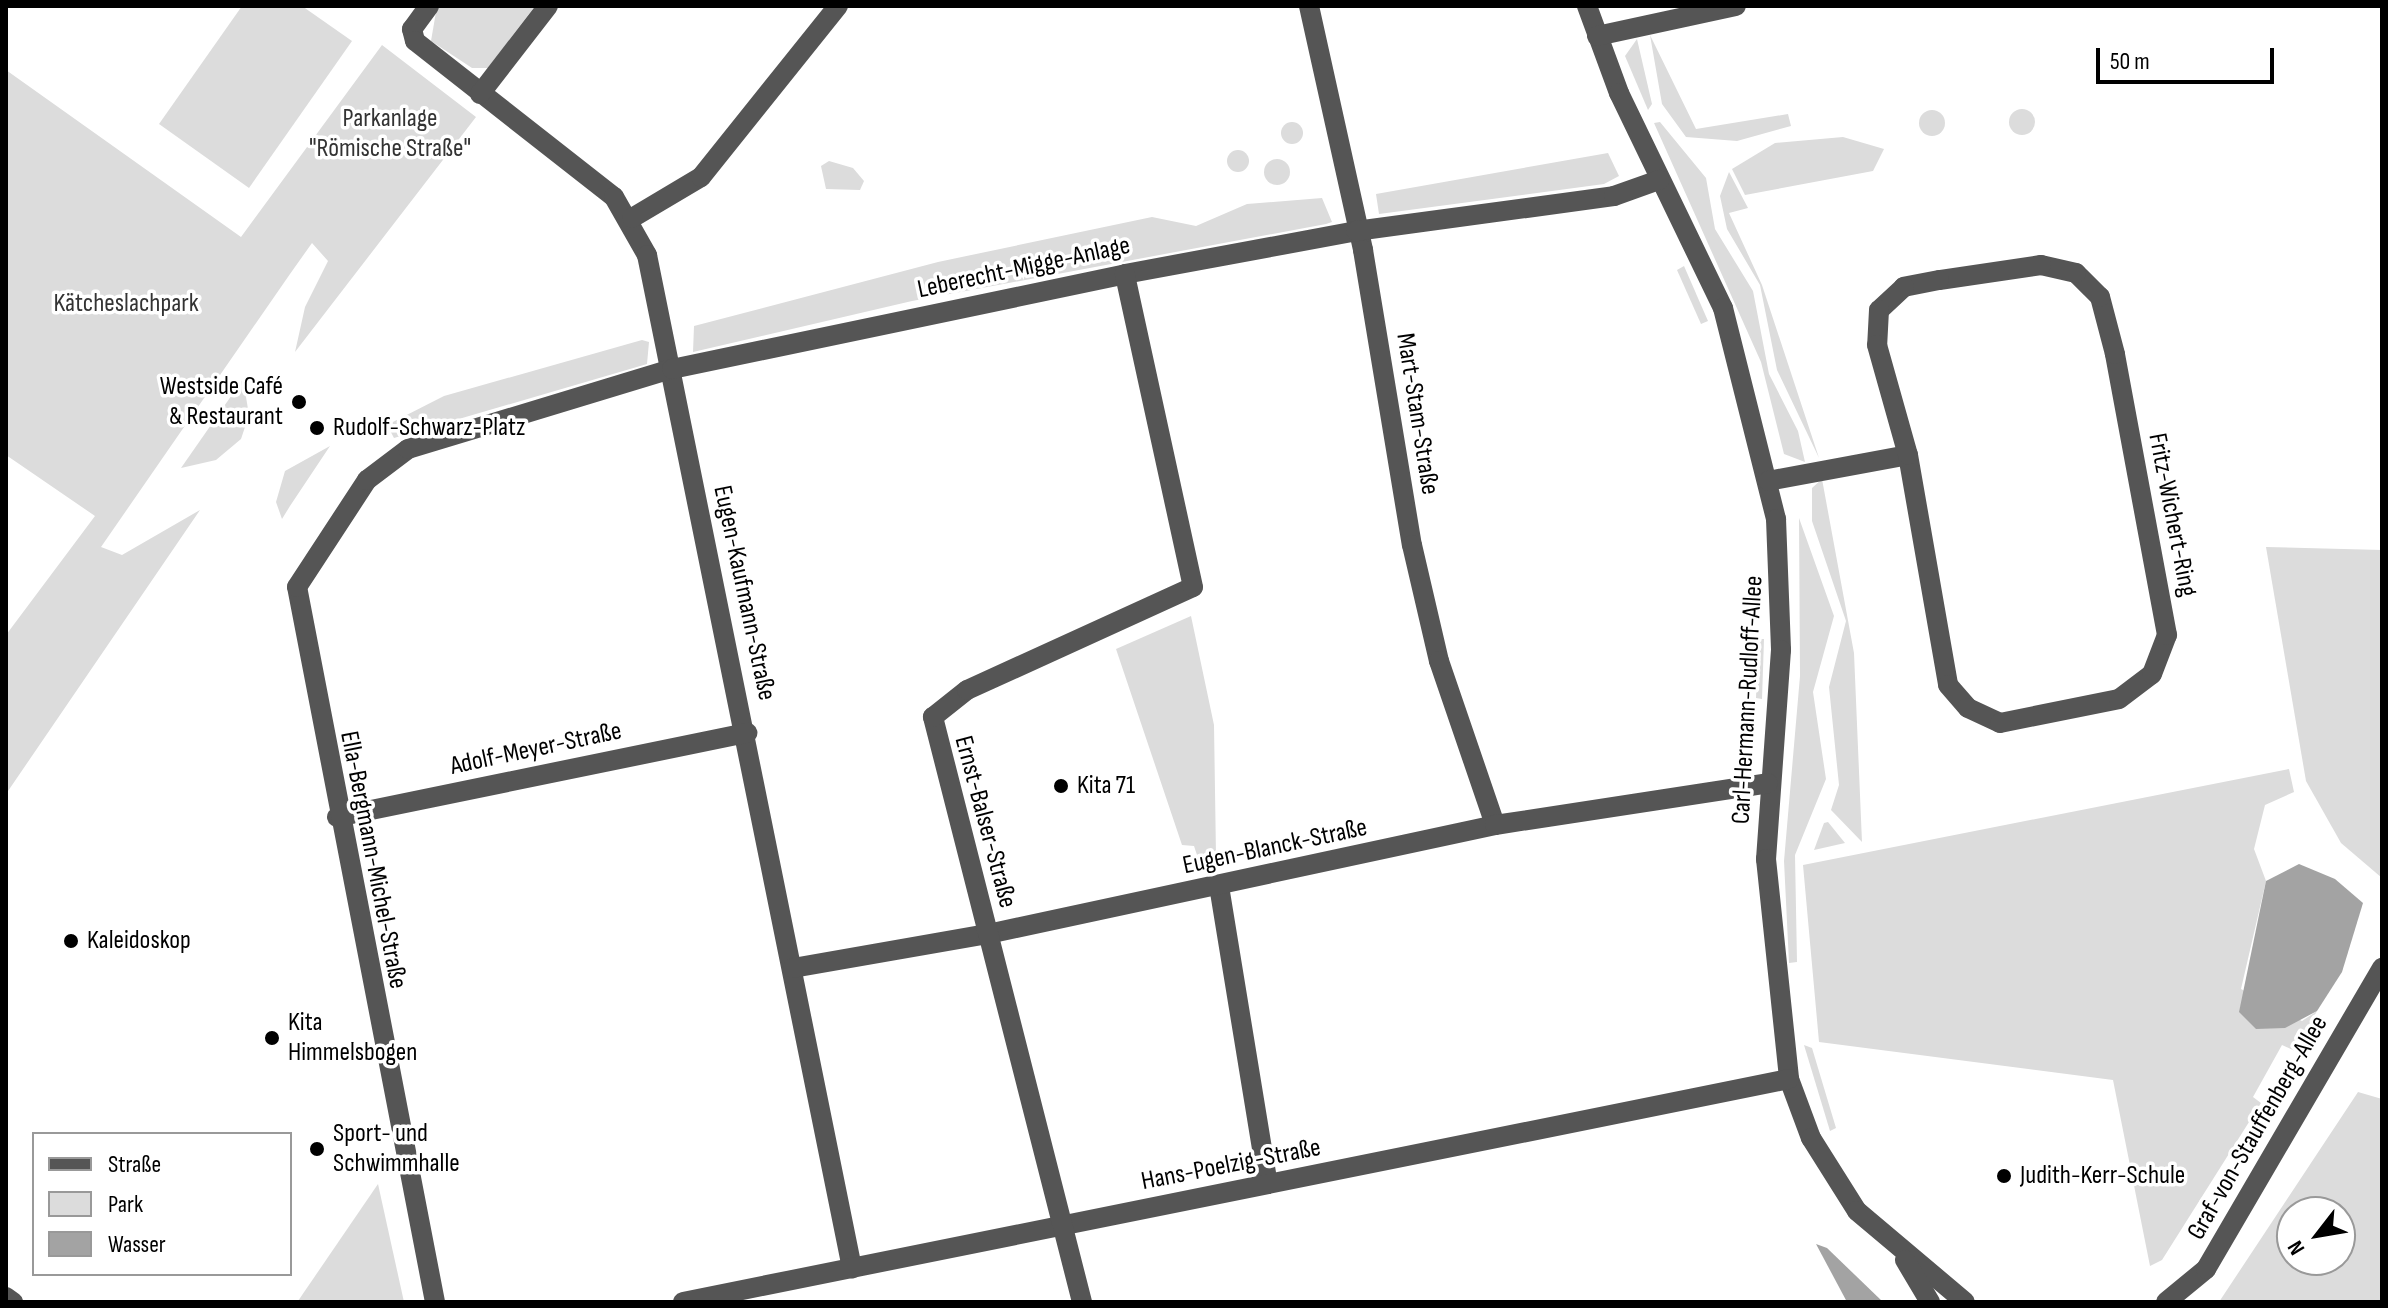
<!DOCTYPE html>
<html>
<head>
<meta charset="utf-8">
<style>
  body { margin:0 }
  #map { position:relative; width:2388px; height:1308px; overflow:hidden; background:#fff; font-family:"Sofia Sans Condensed",sans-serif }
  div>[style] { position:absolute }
  .green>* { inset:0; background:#dcdcdc }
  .round { border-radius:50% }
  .water>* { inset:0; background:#a3a3a3 }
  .minor>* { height:20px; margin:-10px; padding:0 10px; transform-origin:10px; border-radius:10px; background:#555 }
  .dots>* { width:22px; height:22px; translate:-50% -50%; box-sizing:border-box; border:4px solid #fff; border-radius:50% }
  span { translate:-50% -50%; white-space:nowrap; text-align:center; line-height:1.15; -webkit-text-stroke:7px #fff; paint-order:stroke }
  .park-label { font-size:26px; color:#333 }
  .street-label { font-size:26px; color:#000 }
  .poi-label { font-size:26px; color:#000 }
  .right { translate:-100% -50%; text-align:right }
  .left { translate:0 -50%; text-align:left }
  .frame { position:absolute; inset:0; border:8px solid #000; pointer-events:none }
  .legend { position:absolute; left:32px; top:1132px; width:260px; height:144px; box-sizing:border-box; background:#fff; border:2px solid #999; margin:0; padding:10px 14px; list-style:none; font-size:24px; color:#000 }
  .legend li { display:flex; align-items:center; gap:16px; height:40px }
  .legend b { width:40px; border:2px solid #999 }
  .north { position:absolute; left:2276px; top:1196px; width:80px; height:80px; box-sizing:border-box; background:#fff; border:2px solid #999; border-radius:50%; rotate:239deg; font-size:22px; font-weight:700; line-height:32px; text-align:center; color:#000 }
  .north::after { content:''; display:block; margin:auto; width:28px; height:36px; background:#000; clip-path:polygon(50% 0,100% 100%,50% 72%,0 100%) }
  .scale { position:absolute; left:2096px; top:48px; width:178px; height:36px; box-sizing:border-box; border:4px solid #000; border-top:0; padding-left:10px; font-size:24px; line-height:28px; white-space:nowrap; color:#000; -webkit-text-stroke:6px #fff; paint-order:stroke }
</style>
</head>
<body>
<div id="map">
  <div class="green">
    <i style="clip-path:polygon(242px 6px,302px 6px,352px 41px,249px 188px,159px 124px)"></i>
    <i style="clip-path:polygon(437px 6px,535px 6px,488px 68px,472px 68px,431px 41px)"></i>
    <i style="clip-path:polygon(1650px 35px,1696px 129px,1788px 114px,1791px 126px,1737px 141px,1686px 137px,1662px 104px)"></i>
    <i style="clip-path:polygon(1637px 39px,1652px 104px,1648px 110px,1625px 56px)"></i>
    <i style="clip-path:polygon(382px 45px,476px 117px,295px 352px,305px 307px,328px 261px,312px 243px,290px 274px,101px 547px,122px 555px,200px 510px,6px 794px,6px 635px,95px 516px,6px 455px,6px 70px,241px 237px)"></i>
    <i class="round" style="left:2009px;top:109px;width:26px;height:26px"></i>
    <i class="round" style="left:1919px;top:110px;width:26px;height:26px"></i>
    <i style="clip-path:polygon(1660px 122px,1706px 178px,1715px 229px,1753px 291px,1769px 374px,1798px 431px,1805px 462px,1784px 454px,1761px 362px,1654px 123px)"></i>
    <i class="round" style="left:1281px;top:122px;width:22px;height:22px"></i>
    <i style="clip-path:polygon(1843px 137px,1884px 149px,1873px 171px,1745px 195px,1732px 169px,1775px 143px)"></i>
    <i class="round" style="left:1227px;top:150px;width:22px;height:22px"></i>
    <i style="clip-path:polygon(1608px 153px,1619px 176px,1604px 184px,1379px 214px,1376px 194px)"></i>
    <i class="round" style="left:1264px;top:159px;width:26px;height:26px"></i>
    <i style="clip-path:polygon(829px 161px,853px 168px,864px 181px,860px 190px,826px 189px,821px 166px)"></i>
    <i style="clip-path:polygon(1729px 172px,1748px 208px,1729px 213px,1762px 285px,1819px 458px,1777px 370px,1760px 285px,1727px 229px,1720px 196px)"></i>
    <i style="clip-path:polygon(1322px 198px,1332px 222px,1326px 224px,912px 301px,693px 352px,694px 326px,938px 262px,1152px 217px,1196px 226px,1247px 204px)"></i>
    <i style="clip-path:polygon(1684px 266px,1708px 321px,1701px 324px,1677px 270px)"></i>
    <i style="clip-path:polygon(642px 340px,649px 342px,647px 364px,394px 438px,387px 425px,444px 396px)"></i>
    <i style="clip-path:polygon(243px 379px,249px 415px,241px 439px,216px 460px,181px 468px)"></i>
    <i style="clip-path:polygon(330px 446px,290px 506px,282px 519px,276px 502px,285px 471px)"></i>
    <i style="clip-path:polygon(1822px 479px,1854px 653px,1862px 842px,1831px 810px,1839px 785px,1829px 687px,1846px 621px,1812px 521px,1812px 488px)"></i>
    <i style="clip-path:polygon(1799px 518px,1834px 616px,1813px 692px,1826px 779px,1795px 855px,1797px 962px,1789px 963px,1784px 861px,1800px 676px)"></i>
    <i style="clip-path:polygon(2266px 547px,2382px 550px,2382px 878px,2341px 843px,2306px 781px)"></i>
    <i style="clip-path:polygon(1191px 616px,1214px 725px,1216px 855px,1199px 861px,1194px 846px,1182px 845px,1116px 649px)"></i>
    <i style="clip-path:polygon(1758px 639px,1764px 639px,1762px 699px,1756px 698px)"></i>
    <i style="clip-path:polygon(2289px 769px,2294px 792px,2265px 805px,2254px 849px,2266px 881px,2241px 989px,2302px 1021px,2317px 1011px,2295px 1051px,2282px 1045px,2253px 1097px,2261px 1103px,2162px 1260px,2150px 1266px,2113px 1080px,1819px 1042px,1803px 865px)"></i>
    <i style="clip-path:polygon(1828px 822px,1845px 843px,1814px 850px,1824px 823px)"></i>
    <i style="clip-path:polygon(1804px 1045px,1812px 1048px,1836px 1128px,1830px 1131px)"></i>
    <i style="clip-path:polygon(evenodd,2358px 1092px,2382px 1099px,2382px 1302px,2219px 1302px,2358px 1092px,2292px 1212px,2340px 1212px,2340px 1260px,2292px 1260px,2292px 1212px)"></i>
    <i style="clip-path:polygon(378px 1184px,404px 1302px,298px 1301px)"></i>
  </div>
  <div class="water">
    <i style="clip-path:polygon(2299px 864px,2335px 879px,2363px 903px,2342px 972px,2317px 1011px,2285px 1028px,2256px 1029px,2239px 1012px,2266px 881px)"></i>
    <i style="clip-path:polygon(1816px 1244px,1827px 1248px,1883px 1302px,1847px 1302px)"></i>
  </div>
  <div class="minor">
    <i style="left:429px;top:6px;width:29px;rotate:126deg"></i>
    <i style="left:412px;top:29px;width:12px;rotate:76deg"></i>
    <i style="left:415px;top:41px;width:253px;rotate:38.1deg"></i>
    <i style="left:614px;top:197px;width:67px;rotate:60.4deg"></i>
    <i style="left:647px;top:255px;width:1034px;rotate:78.56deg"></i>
    <i style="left:1309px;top:6px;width:250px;rotate:77.5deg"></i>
    <i style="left:1363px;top:250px;width:299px;rotate:80.6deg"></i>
    <i style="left:1412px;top:545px;width:119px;rotate:76.9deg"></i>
    <i style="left:1439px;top:661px;width:173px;rotate:71.1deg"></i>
    <i style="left:1587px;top:6px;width:93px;rotate:69.8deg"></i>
    <i style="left:1619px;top:93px;width:239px;rotate:64.2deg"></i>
    <i style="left:1723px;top:308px;width:218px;rotate:75.9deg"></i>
    <i style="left:1776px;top:519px;width:131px;rotate:87.8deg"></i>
    <i style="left:1781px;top:650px;width:210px;rotate:94.1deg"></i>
    <i style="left:1766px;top:859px;width:221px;rotate:84deg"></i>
    <i style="left:1789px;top:1079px;width:63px;rotate:69.6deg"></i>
    <i style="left:1811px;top:1138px;width:86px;rotate:57.8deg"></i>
    <i style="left:1857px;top:1211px;width:141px;rotate:40.1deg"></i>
    <i style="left:1597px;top:36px;width:142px;rotate:-12.2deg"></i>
    <i style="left:480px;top:94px;width:111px;rotate:-52.3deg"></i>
    <i style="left:632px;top:218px;width:80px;rotate:-30.7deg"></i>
    <i style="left:701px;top:177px;width:219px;rotate:-51.3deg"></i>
    <i style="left:1768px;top:481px;width:142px;rotate:-10.5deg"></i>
    <i style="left:1908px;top:455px;width:233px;rotate:80.1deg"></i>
    <i style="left:1948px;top:685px;width:30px;rotate:49deg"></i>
    <i style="left:1968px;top:708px;width:35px;rotate:25deg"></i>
    <i style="left:2000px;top:723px;width:121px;rotate:-11.4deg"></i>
    <i style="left:2119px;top:699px;width:41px;rotate:-37.1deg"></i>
    <i style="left:2152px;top:674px;width:42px;rotate:-69deg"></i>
    <i style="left:2167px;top:635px;width:286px;rotate:-100.5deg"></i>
    <i style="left:2115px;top:354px;width:59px;rotate:-104.7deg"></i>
    <i style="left:2100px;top:297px;width:34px;rotate:-135deg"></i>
    <i style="left:2076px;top:273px;width:36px;rotate:-167deg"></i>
    <i style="left:2041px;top:265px;width:103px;rotate:171.6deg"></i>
    <i style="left:1939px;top:280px;width:36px;rotate:169deg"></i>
    <i style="left:1904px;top:287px;width:34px;rotate:137deg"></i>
    <i style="left:1879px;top:310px;width:35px;rotate:93deg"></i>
    <i style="left:1877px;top:345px;width:114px;rotate:74.3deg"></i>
    <i style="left:337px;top:817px;width:419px;rotate:-11.6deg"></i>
    <i style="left:1219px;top:886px;width:302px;rotate:80.7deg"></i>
    <i style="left:793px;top:968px;width:198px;rotate:-9.9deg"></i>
    <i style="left:988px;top:934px;width:519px;rotate:-12.13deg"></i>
    <i style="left:1495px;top:825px;width:276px;rotate:-8.7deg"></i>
    <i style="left:1905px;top:1260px;width:49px;rotate:59.2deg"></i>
    <i style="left:6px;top:1297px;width:9px;rotate:36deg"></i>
    <i style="left:435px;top:1302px;width:728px;rotate:-100.92deg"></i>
    <i style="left:297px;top:587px;width:128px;rotate:-56.8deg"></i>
    <i style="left:367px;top:480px;width:51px;rotate:-37.1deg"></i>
    <i style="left:408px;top:449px;width:276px;rotate:-16.9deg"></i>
    <i style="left:672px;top:369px;width:463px;rotate:-11.8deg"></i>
    <i style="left:1125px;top:274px;width:235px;rotate:-10.5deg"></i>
    <i style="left:1356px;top:231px;width:260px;rotate:-7.7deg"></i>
    <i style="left:1614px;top:196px;width:48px;rotate:-19.6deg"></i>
    <i style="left:683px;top:1302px;width:1128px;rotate:-11.4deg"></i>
    <i style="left:1082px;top:1302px;width:604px;rotate:-104.29deg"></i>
    <i style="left:933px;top:717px;width:43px;rotate:-38.5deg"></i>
    <i style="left:967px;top:690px;width:248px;rotate:-24.5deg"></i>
    <i style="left:1193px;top:587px;width:320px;rotate:-102.3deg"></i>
    <i style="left:2166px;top:1302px;width:52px;rotate:-39.5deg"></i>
    <i style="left:2206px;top:1269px;width:349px;rotate:-59.7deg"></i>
  </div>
  <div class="dots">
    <i style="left:299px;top:402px;background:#000"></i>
    <i style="left:317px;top:428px;background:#000"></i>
    <i style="left:1061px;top:786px;background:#000"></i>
    <i style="left:71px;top:941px;background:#000"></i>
    <i style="left:272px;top:1038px;background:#000"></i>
    <i style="left:317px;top:1149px;background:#000"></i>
    <i style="left:2004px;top:1176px;background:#000"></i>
  </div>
  <div class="park-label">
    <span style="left:390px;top:134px">Parkanlage<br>"Römische Straße"</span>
    <span style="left:126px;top:304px">Kätcheslachpark</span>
  </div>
  <div class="street-label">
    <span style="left:1024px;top:268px;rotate:-12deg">Leberecht-Migge-Anlage</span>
    <span style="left:1417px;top:414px;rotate:81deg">Mart-Stam-Straße</span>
    <span style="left:2172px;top:515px;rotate:79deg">Fritz-Wichert-Ring</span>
    <span style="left:744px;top:593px;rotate:78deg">Eugen-Kaufmann-Straße</span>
    <span style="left:1748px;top:700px;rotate:-87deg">Carl-Hermann-Rudloff-Allee</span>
    <span style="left:536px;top:749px;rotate:-12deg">Adolf-Meyer-Straße</span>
    <span style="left:985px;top:822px;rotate:75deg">Ernst-Balser-Straße</span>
    <span style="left:1275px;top:847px;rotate:-12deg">Eugen-Blanck-Straße</span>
    <span style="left:373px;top:860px;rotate:79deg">Ella-Bergmann-Michel-Straße</span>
    <span style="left:2258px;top:1128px;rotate:-60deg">Graf-von-Stauffenberg-Allee</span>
    <span style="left:1231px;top:1165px;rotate:-11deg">Hans-Poelzig-Straße</span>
  </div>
  <div class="poi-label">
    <span class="right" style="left:283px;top:402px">Westside Café<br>&amp; Restaurant</span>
    <span class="left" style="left:333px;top:428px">Rudolf-Schwarz-Platz</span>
    <span class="left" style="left:1077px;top:786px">Kita 71</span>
    <span class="left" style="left:87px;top:941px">Kaleidoskop</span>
    <span class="left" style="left:288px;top:1038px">Kita<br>Himmelsbogen</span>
    <span class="left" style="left:333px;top:1149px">Sport- und<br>Schwimmhalle</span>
    <span class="left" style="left:2020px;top:1176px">Judith-Kerr-Schule</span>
  </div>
  <div class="frame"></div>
  <ul class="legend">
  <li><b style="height:10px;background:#555"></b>Straße</li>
  <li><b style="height:22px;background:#dcdcdc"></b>Park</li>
  <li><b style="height:22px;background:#a3a3a3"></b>Wasser</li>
  </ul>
  <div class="north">N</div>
  <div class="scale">50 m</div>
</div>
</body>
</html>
